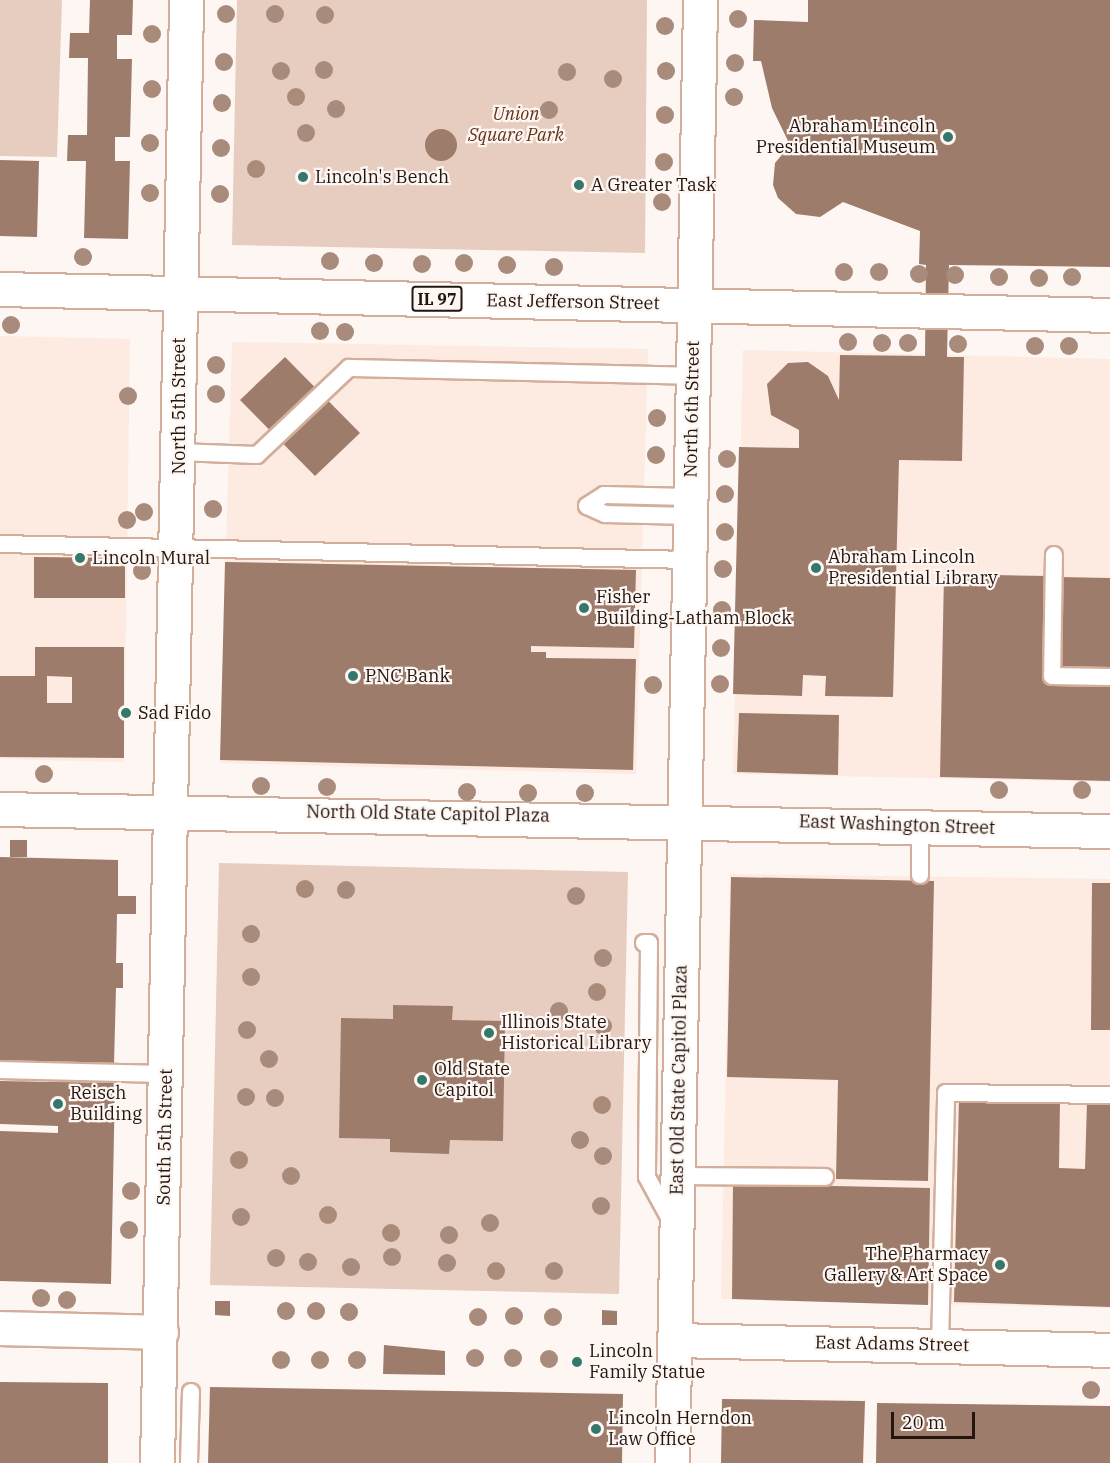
<!DOCTYPE html>
<html>
<head>
<meta charset="utf-8">
<style>
  body { margin:0 }
  #map { position:relative; width:1110px; height:1463px; overflow:hidden; background:#fdf6f2; font-family:"IBM Plex Serif",serif }
  div>[style] { position:absolute }
  .built>* { inset:0; background:#fdeae1 }
  .green>* { inset:0; background:#e7cdc0 }
  .building>* { inset:0; background:#9e7c6b }
  .round { border-radius:50% }
  .roads { filter:drop-shadow(2px 0 #d2ae9b) drop-shadow(-2px 0 #d2ae9b) drop-shadow(0 2px #d2ae9b) drop-shadow(0 -2px #d2ae9b) }
  .lane>* { height:16px; margin:-8px; padding:0 8px; transform-origin:8px; border-radius:8px; background:#fff }
  .street>* { height:33px; margin:-16.5px; padding:0 16.5px; transform-origin:16.5px; border-radius:16.5px; background:#fff }
  .secondary>* { height:33px; margin:-16.5px; padding:0 16.5px; transform-origin:16.5px; border-radius:16.5px; background:#fff }
  .primary>* { height:33px; margin:-16.5px; padding:0 16.5px; transform-origin:16.5px; border-radius:16.5px; background:#fff }
  .trees>* { width:18px; height:18px; margin:-9px; border-radius:50%; background:#a98b7b }
  .dots>* { width:16px; height:16px; translate:-50% -50%; box-sizing:border-box; border:3px solid #fdf6f2; border-radius:50% }
  span { translate:-50% -50%; white-space:nowrap; text-align:center; line-height:1.15; -webkit-text-stroke:4.5px #fdf6f2; paint-order:stroke }
  .shield-label span { padding:2px 4px; background:#fdf6f2; border:2px solid; border-radius:4px; -webkit-text-stroke-width:0 }
  .shield-label { font-size:16px; color:#23160f; font-weight:700 }
  .park-label { font-size:18px; color:#643419; font-style:italic }
  .poi-label { font-size:18px; color:#23160f }
  .right { translate:-100% -50%; text-align:right }
  .left { translate:0 -50%; text-align:left }
  .street-label { font-size:18px; color:#23160f }
  .scale { position:absolute; left:891px; top:1412px; width:84px; height:27px; box-sizing:border-box; border:3px solid #23160f; border-top:0; padding-left:8px; font-size:18px; line-height:21px; white-space:nowrap; color:#23160f; -webkit-text-stroke:4px #fdf6f2; paint-order:stroke }
</style>
</head>
<body>
<div id="map">
  <div class="built">
    <i style="clip-path:polygon(0 336px,130px 339px,124px 762px,0 759px)"></i>
    <i style="clip-path:polygon(232px 342px,648px 349px,636px 774px,220px 763px)"></i>
    <i style="clip-path:polygon(743px 350px,1110px 359px,1110px 782px,733px 774px)"></i>
    <i style="clip-path:polygon(730px 874px,1110px 879px,1110px 1308px,721px 1299px)"></i>
  </div>
  <div class="green">
    <i style="clip-path:polygon(0 0,62px 0,57px 157px,0 156px)"></i>
    <i style="clip-path:polygon(237px 0,647px 0,645px 253px,232px 245px)"></i>
    <i style="clip-path:polygon(219px 863px,628px 872px,619px 1294px,210px 1285px)"></i>
  </div>
  <div class="building">
    <i style="clip-path:polygon(90px 0,133px 0,132px 35px,117px 35px,117px 59px,132px 59px,130px 137px,115px 137px,115px 161px,130px 161px,128px 239px,84px 238px,86px 161px,67px 161px,68px 135px,87px 135px,88px 58px,69px 58px,70px 33px,89px 33px)"></i>
    <i style="clip-path:polygon(808px 0,1110px 0,1110px 267px,949px 265px,947px 357px,964px 357px,962px 461px,899px 460px,893px 697px,825px 696px,826px 676px,803px 675px,802px 696px,733px 694px,739px 447px,799px 448px,799px 430px,771px 415px,767px 384px,788px 363px,808px 362px,828px 376px,839px 400px,840px 355px,925px 356px,926px 265px,919px 264px,920px 231px,843px 202px,820px 217px,796px 214px,778px 198px,773px 185px,775px 163px,790px 145px,772px 108px,761px 61px,753px 61px,754px 20px,808px 22px)"></i>
    <i class="round" style="left:425px;top:129px;width:32px;height:32px"></i>
    <i style="clip-path:polygon(0 160px,39px 161px,37px 237px,0 236px)"></i>
    <i style="clip-path:polygon(285px 357px,360px 433px,315px 476px,240px 400px)"></i>
    <i style="clip-path:polygon(34px 557px,125px 558px,125px 598px,34px 598px)"></i>
    <i style="clip-path:polygon(225px 562px,636px 570px,634px 648px,531px 646px,531px 652px,546px 652px,546px 658px,636px 659px,633px 770px,220px 760px)"></i>
    <i style="clip-path:polygon(944px 574px,1048px 576px,1045px 682px,1110px 683px,1110px 781px,940px 777px)"></i>
    <i style="clip-path:polygon(1059px 577px,1110px 578px,1110px 673px,1062px 671px)"></i>
    <i style="clip-path:polygon(evenodd,35px 647px,124px 647px,124px 758px,0 757px,0 676px,35px 676px,35px 647px,47px 676px,72px 677px,72px 703px,47px 703px,47px 676px)"></i>
    <i style="clip-path:polygon(739px 713px,839px 715px,838px 775px,737px 772px)"></i>
    <i style="clip-path:polygon(10px 840px,27px 840px,27px 857px,10px 857px)"></i>
    <i style="clip-path:polygon(0 857px,118px 860px,118px 896px,136px 896px,136px 914px,117px 914px,116px 963px,123px 963px,123px 988px,116px 988px,114px 1065px,0 1062px)"></i>
    <i style="clip-path:polygon(731px 877px,934px 881px,928px 1181px,836px 1179px,838px 1080px,727px 1077px)"></i>
    <i style="clip-path:polygon(1092px 883px,1110px 883px,1110px 1030px,1091px 1030px)"></i>
    <i style="clip-path:polygon(393px 1005px,453px 1006px,452px 1020px,505px 1021px,503px 1141px,450px 1140px,449px 1154px,390px 1152px,390px 1139px,339px 1138px,341px 1018px,393px 1019px)"></i>
    <i style="clip-path:polygon(0 1081px,115px 1083px,111px 1284px,0 1281px,0 1131px,58px 1133px,58px 1126px,0 1124px)"></i>
    <i style="clip-path:polygon(959px 1099px,1060px 1101px,1059px 1168px,1085px 1169px,1087px 1102px,1110px 1103px,1110px 1307px,954px 1302px)"></i>
    <i style="clip-path:polygon(733px 1184px,930px 1188px,928px 1305px,732px 1299px)"></i>
    <i style="clip-path:polygon(215px 1301px,230px 1301px,230px 1316px,215px 1315px)"></i>
    <i style="clip-path:polygon(602px 1310px,617px 1311px,617px 1325px,602px 1325px)"></i>
    <i style="clip-path:polygon(384px 1345px,445px 1351px,445px 1375px,383px 1374px)"></i>
    <i style="clip-path:polygon(0 1382px,108px 1383px,108px 1463px,0 1463px)"></i>
    <i style="clip-path:polygon(210px 1387px,623px 1394px,622px 1463px,208px 1463px)"></i>
    <i style="clip-path:polygon(722px 1399px,865px 1401px,863px 1463px,721px 1463px)"></i>
    <i style="clip-path:polygon(877px 1403px,1110px 1406px,1110px 1463px,876px 1463px)"></i>
  </div>
  <div class="roads">
    <div class="lane">
      <i style="left:178px;top:452px;width:79px;rotate:2.2deg"></i>
      <i style="left:257px;top:455px;width:127px;rotate:-43.4deg"></i>
      <i style="left:349px;top:368px;width:343px;rotate:1.3deg"></i>
      <i style="left:587px;top:506px;width:20px;rotate:-33deg"></i>
      <i style="left:604px;top:495px;width:86px;rotate:1.3deg"></i>
      <i style="left:587px;top:506px;width:20px;rotate:24deg"></i>
      <i style="left:605px;top:514px;width:85px;rotate:1.3deg"></i>
      <i style="left:0;top:544px;width:688px;rotate:1.33deg"></i>
      <i style="left:1054px;top:555px;width:121px;rotate:90.9deg"></i>
      <i style="left:1052px;top:676px;width:58px;rotate:1deg"></i>
      <i style="left:920px;top:826px;width:49px;rotate:90deg"></i>
      <i style="left:644px;top:943px;width:5px"></i>
      <i style="left:649px;top:943px;width:234px;rotate:90.5deg"></i>
      <i style="left:647px;top:1177px;width:50px;rotate:61.4deg"></i>
      <i style="left:0;top:1070px;width:166px;rotate:1.4deg"></i>
      <i style="left:677px;top:1176px;width:148px;rotate:0.4deg"></i>
      <i style="left:940px;top:1345px;width:252px;rotate:-88.6deg"></i>
      <i style="left:946px;top:1093px;width:164px;rotate:0.7deg"></i>
      <i style="left:189px;top:1463px;width:71px;rotate:-88.4deg"></i>
    </div>
    <div class="street">
      <i style="left:0;top:809px;width:1110px;rotate:1.14deg"></i>
      <i style="left:0;top:1328px;width:161px;rotate:1.4deg"></i>
      <i style="left:674px;top:1340px;width:436px;rotate:1.3deg"></i>
    </div>
    <div class="secondary">
      <i style="left:157px;top:1463px;width:1463px;rotate:-88.86deg"></i>
      <i style="left:672px;top:1463px;width:1463px;rotate:-88.9deg"></i>
    </div>
    <div class="primary">
      <i style="left:0;top:289px;width:1110px;rotate:1.34deg"></i>
    </div>
  </div>
  <div class="trees">
    <i style="left:226px;top:14px"></i>
    <i style="left:275px;top:14px"></i>
    <i style="left:325px;top:15px"></i>
    <i style="left:738px;top:19px"></i>
    <i style="left:665px;top:26px"></i>
    <i style="left:152px;top:34px"></i>
    <i style="left:224px;top:62px"></i>
    <i style="left:735px;top:63px"></i>
    <i style="left:324px;top:70px"></i>
    <i style="left:281px;top:71px"></i>
    <i style="left:666px;top:71px"></i>
    <i style="left:567px;top:72px"></i>
    <i style="left:613px;top:79px"></i>
    <i style="left:152px;top:89px"></i>
    <i style="left:296px;top:97px"></i>
    <i style="left:734px;top:97px"></i>
    <i style="left:222px;top:103px"></i>
    <i style="left:336px;top:109px"></i>
    <i style="left:549px;top:110px"></i>
    <i style="left:665px;top:115px"></i>
    <i style="left:306px;top:133px"></i>
    <i style="left:150px;top:143px"></i>
    <i style="left:221px;top:148px"></i>
    <i style="left:664px;top:162px"></i>
    <i style="left:256px;top:169px"></i>
    <i style="left:150px;top:193px"></i>
    <i style="left:220px;top:194px"></i>
    <i style="left:662px;top:202px"></i>
    <i style="left:83px;top:257px"></i>
    <i style="left:330px;top:261px"></i>
    <i style="left:374px;top:263px"></i>
    <i style="left:464px;top:263px"></i>
    <i style="left:422px;top:264px"></i>
    <i style="left:507px;top:265px"></i>
    <i style="left:554px;top:267px"></i>
    <i style="left:844px;top:272px"></i>
    <i style="left:879px;top:272px"></i>
    <i style="left:919px;top:274px"></i>
    <i style="left:955px;top:275px"></i>
    <i style="left:999px;top:277px"></i>
    <i style="left:1072px;top:277px"></i>
    <i style="left:1039px;top:278px"></i>
    <i style="left:11px;top:325px"></i>
    <i style="left:320px;top:331px"></i>
    <i style="left:345px;top:332px"></i>
    <i style="left:848px;top:342px"></i>
    <i style="left:882px;top:343px"></i>
    <i style="left:908px;top:343px"></i>
    <i style="left:958px;top:344px"></i>
    <i style="left:1035px;top:346px"></i>
    <i style="left:1069px;top:346px"></i>
    <i style="left:216px;top:365px"></i>
    <i style="left:216px;top:394px"></i>
    <i style="left:128px;top:396px"></i>
    <i style="left:657px;top:418px"></i>
    <i style="left:656px;top:455px"></i>
    <i style="left:727px;top:459px"></i>
    <i style="left:725px;top:494px"></i>
    <i style="left:213px;top:509px"></i>
    <i style="left:144px;top:512px"></i>
    <i style="left:127px;top:520px"></i>
    <i style="left:725px;top:532px"></i>
    <i style="left:723px;top:569px"></i>
    <i style="left:142px;top:571px"></i>
    <i style="left:722px;top:610px"></i>
    <i style="left:721px;top:648px"></i>
    <i style="left:720px;top:684px"></i>
    <i style="left:653px;top:685px"></i>
    <i style="left:44px;top:774px"></i>
    <i style="left:261px;top:786px"></i>
    <i style="left:327px;top:787px"></i>
    <i style="left:999px;top:790px"></i>
    <i style="left:1082px;top:790px"></i>
    <i style="left:467px;top:792px"></i>
    <i style="left:528px;top:793px"></i>
    <i style="left:585px;top:793px"></i>
    <i style="left:305px;top:889px"></i>
    <i style="left:346px;top:890px"></i>
    <i style="left:576px;top:896px"></i>
    <i style="left:251px;top:934px"></i>
    <i style="left:603px;top:958px"></i>
    <i style="left:251px;top:977px"></i>
    <i style="left:597px;top:992px"></i>
    <i style="left:559px;top:1011px"></i>
    <i style="left:603px;top:1026px"></i>
    <i style="left:247px;top:1030px"></i>
    <i style="left:269px;top:1059px"></i>
    <i style="left:246px;top:1097px"></i>
    <i style="left:275px;top:1098px"></i>
    <i style="left:602px;top:1105px"></i>
    <i style="left:580px;top:1140px"></i>
    <i style="left:603px;top:1156px"></i>
    <i style="left:239px;top:1160px"></i>
    <i style="left:291px;top:1176px"></i>
    <i style="left:131px;top:1191px"></i>
    <i style="left:601px;top:1206px"></i>
    <i style="left:328px;top:1215px"></i>
    <i style="left:241px;top:1217px"></i>
    <i style="left:490px;top:1223px"></i>
    <i style="left:129px;top:1230px"></i>
    <i style="left:391px;top:1233px"></i>
    <i style="left:449px;top:1235px"></i>
    <i style="left:392px;top:1257px"></i>
    <i style="left:276px;top:1258px"></i>
    <i style="left:308px;top:1262px"></i>
    <i style="left:447px;top:1263px"></i>
    <i style="left:351px;top:1267px"></i>
    <i style="left:496px;top:1271px"></i>
    <i style="left:554px;top:1271px"></i>
    <i style="left:41px;top:1298px"></i>
    <i style="left:67px;top:1300px"></i>
    <i style="left:286px;top:1311px"></i>
    <i style="left:316px;top:1311px"></i>
    <i style="left:349px;top:1312px"></i>
    <i style="left:514px;top:1316px"></i>
    <i style="left:478px;top:1317px"></i>
    <i style="left:553px;top:1317px"></i>
    <i style="left:475px;top:1358px"></i>
    <i style="left:513px;top:1358px"></i>
    <i style="left:549px;top:1359px"></i>
    <i style="left:281px;top:1360px"></i>
    <i style="left:320px;top:1360px"></i>
    <i style="left:357px;top:1360px"></i>
    <i style="left:1091px;top:1390px"></i>
  </div>
  <div class="dots">
    <i style="left:948px;top:137px;background:#34786c"></i>
    <i style="left:303px;top:177px;background:#34786c"></i>
    <i style="left:579px;top:185px;background:#34786c"></i>
    <i style="left:80px;top:558px;background:#34786c"></i>
    <i style="left:816px;top:568px;background:#34786c"></i>
    <i style="left:584px;top:608px;background:#34786c"></i>
    <i style="left:353px;top:676px;background:#34786c"></i>
    <i style="left:126px;top:713px;background:#34786c"></i>
    <i style="left:489px;top:1033px;background:#34786c"></i>
    <i style="left:422px;top:1080px;background:#34786c"></i>
    <i style="left:58px;top:1104px;background:#34786c"></i>
    <i style="left:1000px;top:1265px;background:#34786c"></i>
    <i style="left:577px;top:1362px;background:#34786c"></i>
    <i style="left:596px;top:1429px;background:#34786c"></i>
  </div>
  <div class="shield-label">
    <span style="left:437px;top:299px">IL 97</span>
  </div>
  <div class="park-label">
    <span style="left:516px;top:125px">Union<br>Square Park</span>
  </div>
  <div class="poi-label">
    <span class="right" style="left:936px;top:137px">Abraham Lincoln<br>Presidential Museum</span>
    <span class="left" style="left:315px;top:177px">Lincoln's Bench</span>
    <span class="left" style="left:591px;top:185px">A Greater Task</span>
    <span class="left" style="left:92px;top:558px">Lincoln Mural</span>
    <span class="left" style="left:828px;top:568px">Abraham Lincoln<br>Presidential Library</span>
    <span class="left" style="left:596px;top:608px">Fisher<br>Building-Latham Block</span>
    <span class="left" style="left:365px;top:676px">PNC Bank</span>
    <span class="left" style="left:138px;top:713px">Sad Fido</span>
    <span class="left" style="left:501px;top:1033px">Illinois State<br>Historical Library</span>
    <span class="left" style="left:434px;top:1080px">Old State<br>Capitol</span>
    <span class="left" style="left:70px;top:1104px">Reisch<br>Building</span>
    <span class="right" style="left:988px;top:1265px">The Pharmacy<br>Gallery &amp; Art Space</span>
    <span class="left" style="left:589px;top:1362px">Lincoln<br>Family Statue</span>
    <span class="left" style="left:608px;top:1429px">Lincoln Herndon<br>Law Office</span>
  </div>
  <div class="street-label">
    <span style="left:573px;top:302px;rotate:1deg">East Jefferson Street</span>
    <span style="left:179px;top:406px;rotate:-90deg">North 5th Street</span>
    <span style="left:692px;top:409px;rotate:-89deg">North 6th Street</span>
    <span style="left:428px;top:814px;rotate:1deg">North Old State Capitol Plaza</span>
    <span style="left:897px;top:825px;rotate:2deg">East Washington Street</span>
    <span style="left:679px;top:1080px;rotate:-89deg">East Old State Capitol Plaza</span>
    <span style="left:165px;top:1137px;rotate:-89deg">South 5th Street</span>
    <span style="left:892px;top:1344px;rotate:1deg">East Adams Street</span>
  </div>
  <div class="scale">20 m</div>
</div>
</body>
</html>
